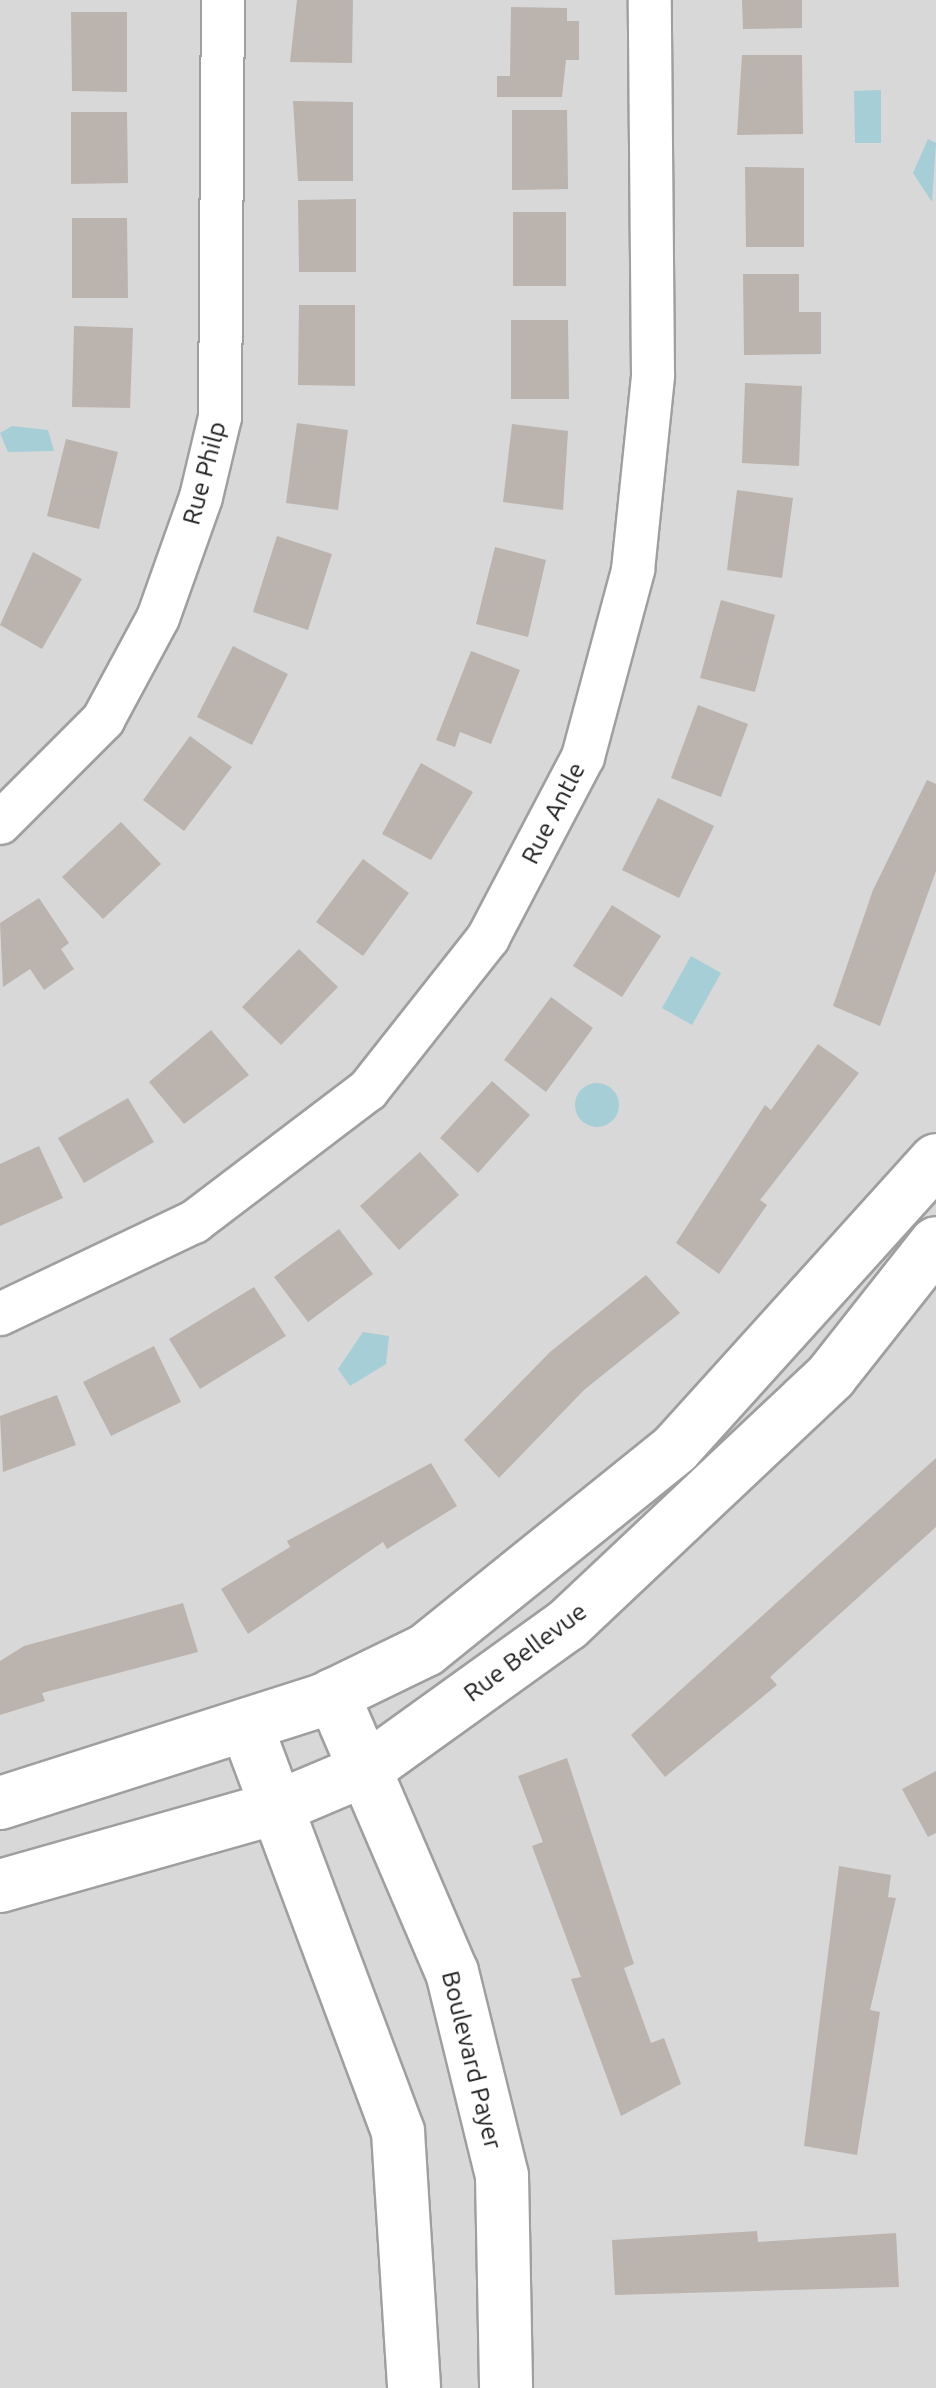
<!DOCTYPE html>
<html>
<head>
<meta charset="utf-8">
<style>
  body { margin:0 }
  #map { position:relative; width:936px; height:2388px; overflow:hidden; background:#ebe7e1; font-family:Ubuntu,sans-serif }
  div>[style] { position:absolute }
  .residential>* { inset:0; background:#d9d8d8 }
  .water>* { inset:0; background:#a5ced6 }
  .round { border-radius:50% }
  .building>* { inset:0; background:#bbb3ae }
  .roads { filter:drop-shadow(2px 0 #9f9f9f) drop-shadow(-2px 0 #9f9f9f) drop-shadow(0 2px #9f9f9f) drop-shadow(0 -2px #9f9f9f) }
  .minor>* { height:42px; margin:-21px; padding:0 21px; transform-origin:21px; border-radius:21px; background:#fff }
  .tertiary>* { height:52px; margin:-26px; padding:0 26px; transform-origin:26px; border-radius:26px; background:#fff }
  span { translate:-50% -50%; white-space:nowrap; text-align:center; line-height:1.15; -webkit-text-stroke:8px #fff; paint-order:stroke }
  .street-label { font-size:25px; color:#1b1b1b }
</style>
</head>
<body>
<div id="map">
  <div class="residential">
    <i style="clip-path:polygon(0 0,936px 0,936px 2388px,0 2388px)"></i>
  </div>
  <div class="water">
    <i style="clip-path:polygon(881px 90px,881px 143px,855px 143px,854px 91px)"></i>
    <i style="clip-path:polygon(928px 139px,936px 143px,932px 202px,913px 173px)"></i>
    <i style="clip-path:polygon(12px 426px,48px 430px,54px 451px,8px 452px,0 433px)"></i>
    <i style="clip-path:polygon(691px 956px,721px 973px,692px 1025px,662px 1008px)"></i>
    <i class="round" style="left:575px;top:1083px;width:44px;height:44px"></i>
    <i style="clip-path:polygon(363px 1332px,389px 1336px,386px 1364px,350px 1386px,338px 1369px)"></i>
  </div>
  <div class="building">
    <i style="clip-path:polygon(297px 0,353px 0,352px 63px,290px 62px)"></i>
    <i style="clip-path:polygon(742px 0,802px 0,802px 28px,743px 29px)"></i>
    <i style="clip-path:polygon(511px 7px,567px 8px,567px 21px,579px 21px,579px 60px,566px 60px,562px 97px,497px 97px,497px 76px,510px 76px)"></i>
    <i style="clip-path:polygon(71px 12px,127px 12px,127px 92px,72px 91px)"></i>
    <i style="clip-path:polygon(742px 55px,802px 55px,803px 134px,737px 135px)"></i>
    <i style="clip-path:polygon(293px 101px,353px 102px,353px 181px,298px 181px)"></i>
    <i style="clip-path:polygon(512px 110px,567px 110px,568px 189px,512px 190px)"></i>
    <i style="clip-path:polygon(71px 112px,127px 112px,128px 183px,71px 184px)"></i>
    <i style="clip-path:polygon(745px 167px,804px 168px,804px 247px,746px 247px)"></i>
    <i style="clip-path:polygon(356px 199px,356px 272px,299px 272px,298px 200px)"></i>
    <i style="clip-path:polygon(513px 212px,566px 212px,566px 286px,513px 286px)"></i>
    <i style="clip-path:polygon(72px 218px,127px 218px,128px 298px,72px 298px)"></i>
    <i style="clip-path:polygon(743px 274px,799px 274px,799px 312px,821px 312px,821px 354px,744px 355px)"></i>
    <i style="clip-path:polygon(299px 305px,355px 305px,355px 386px,298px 385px)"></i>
    <i style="clip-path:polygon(511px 320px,568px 320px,569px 399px,511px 399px)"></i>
    <i style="clip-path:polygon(74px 326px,133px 328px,130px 408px,72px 407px)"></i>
    <i style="clip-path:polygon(745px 383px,802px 386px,799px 466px,742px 463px)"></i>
    <i style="clip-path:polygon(297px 423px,348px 430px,338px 510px,286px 503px)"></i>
    <i style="clip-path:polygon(512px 424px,568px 431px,563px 510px,503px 502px)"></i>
    <i style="clip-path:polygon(66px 439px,118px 452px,99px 529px,47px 516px)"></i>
    <i style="clip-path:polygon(737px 490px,793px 498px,782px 578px,727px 570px)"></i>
    <i style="clip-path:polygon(277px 536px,332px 554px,308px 630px,253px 612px)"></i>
    <i style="clip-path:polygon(495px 547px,546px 560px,528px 637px,476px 624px)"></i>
    <i style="clip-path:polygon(33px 552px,82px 579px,42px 649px,0 625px)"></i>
    <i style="clip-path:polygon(721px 600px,775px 615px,755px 692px,700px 678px)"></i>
    <i style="clip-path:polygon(233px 646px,288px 674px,252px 745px,197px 717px)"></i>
    <i style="clip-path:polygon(471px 651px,520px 670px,491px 744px,460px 732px,455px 747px,436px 740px)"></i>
    <i style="clip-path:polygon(698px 705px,748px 724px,721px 797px,671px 778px)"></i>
    <i style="clip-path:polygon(190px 736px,232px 767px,184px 831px,143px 800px)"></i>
    <i style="clip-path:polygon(421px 763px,473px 792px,431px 860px,382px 834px)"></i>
    <i style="clip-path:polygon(927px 780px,936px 784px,936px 871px,880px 1026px,833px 1006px,873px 890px)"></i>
    <i style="clip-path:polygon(658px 798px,714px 826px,679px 898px,622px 870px)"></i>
    <i style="clip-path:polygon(121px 822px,161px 864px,103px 919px,62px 877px)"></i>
    <i style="clip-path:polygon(363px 859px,409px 893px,363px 956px,316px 922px)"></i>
    <i style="clip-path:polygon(39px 898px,69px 943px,61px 949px,74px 969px,44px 990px,30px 969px,3px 987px,0 923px)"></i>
    <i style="clip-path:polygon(612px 905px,661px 936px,622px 997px,573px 966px)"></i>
    <i style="clip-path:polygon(299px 949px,338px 987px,281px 1045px,242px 1007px)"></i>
    <i style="clip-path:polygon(551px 997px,593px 1028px,546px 1092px,504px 1060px)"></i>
    <i style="clip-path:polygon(211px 1030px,249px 1075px,184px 1124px,149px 1082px)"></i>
    <i style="clip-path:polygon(818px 1044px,859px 1073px,760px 1200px,767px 1205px,719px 1274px,676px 1243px,765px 1105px,771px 1110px)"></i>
    <i style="clip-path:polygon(492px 1081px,530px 1115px,478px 1173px,440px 1138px)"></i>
    <i style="clip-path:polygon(128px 1098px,154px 1142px,84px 1183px,58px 1138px)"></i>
    <i style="clip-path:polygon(39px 1146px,63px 1198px,0 1226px,0 1164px)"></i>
    <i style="clip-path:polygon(420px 1152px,459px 1195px,399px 1250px,360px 1206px)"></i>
    <i style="clip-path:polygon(339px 1229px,373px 1274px,308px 1322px,274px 1277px)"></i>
    <i style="clip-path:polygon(646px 1275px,680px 1313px,584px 1390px,499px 1478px,464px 1440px,550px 1352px)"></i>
    <i style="clip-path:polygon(254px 1287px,286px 1336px,200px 1389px,169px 1339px)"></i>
    <i style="clip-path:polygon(154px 1346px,181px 1402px,111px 1436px,83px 1382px)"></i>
    <i style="clip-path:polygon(57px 1395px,76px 1445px,3px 1472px,0 1416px)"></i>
    <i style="clip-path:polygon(936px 1458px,936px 1527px,770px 1677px,777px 1685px,665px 1777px,631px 1735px)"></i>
    <i style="clip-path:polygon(431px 1463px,457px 1506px,387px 1549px,383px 1542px,248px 1634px,221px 1589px,290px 1547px,287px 1541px)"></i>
    <i style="clip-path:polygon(183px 1603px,198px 1652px,42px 1693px,45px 1701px,0 1715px,0 1661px,24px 1646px)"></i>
    <i style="clip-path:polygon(567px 1758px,634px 1964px,624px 1968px,651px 2043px,664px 2038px,681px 2084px,621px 2116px,571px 1979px,581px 1977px,532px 1846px,543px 1842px,518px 1776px)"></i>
    <i style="clip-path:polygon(936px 1771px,936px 1833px,928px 1837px,902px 1789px)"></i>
    <i style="clip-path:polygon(839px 1866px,891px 1875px,888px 1897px,896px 1898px,870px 2010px,880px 2012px,857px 2155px,804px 2146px)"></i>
    <i style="clip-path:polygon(757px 2231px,758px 2242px,896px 2233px,899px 2287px,615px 2295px,612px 2240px)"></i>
  </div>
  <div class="roads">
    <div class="minor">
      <i style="left:0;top:823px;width:146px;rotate:-45deg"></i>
      <i style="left:103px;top:720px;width:116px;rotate:-61.7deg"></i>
      <i style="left:158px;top:618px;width:128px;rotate:-70.4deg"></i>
      <i style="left:201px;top:497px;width:82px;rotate:-76.6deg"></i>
      <i style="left:220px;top:417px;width:417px;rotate:-89.6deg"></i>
      <i style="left:0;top:1314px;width:215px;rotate:-25.4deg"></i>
      <i style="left:194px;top:1222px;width:218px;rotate:-37.2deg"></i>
      <i style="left:368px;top:1090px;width:194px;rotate:-51.7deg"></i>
      <i style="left:488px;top:938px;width:204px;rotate:-62.3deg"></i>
      <i style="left:583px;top:757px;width:194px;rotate:-75deg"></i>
      <i style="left:633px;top:570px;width:196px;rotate:-84.1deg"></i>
      <i style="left:653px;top:375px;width:375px;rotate:-90.5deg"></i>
    </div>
    <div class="tertiary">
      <i style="left:333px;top:1695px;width:301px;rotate:66.8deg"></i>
      <i style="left:452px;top:1972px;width:210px;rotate:76.2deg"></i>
      <i style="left:502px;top:2176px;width:212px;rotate:88.9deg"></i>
      <i style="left:246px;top:1725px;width:434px;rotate:69.5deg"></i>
      <i style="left:398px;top:2132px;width:256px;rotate:86.4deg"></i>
      <i style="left:0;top:1803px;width:339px;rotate:-17.7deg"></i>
      <i style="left:323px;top:1700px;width:114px;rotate:-25.9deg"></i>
      <i style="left:426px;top:1650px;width:321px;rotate:-38.9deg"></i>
      <i style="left:676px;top:1448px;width:388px;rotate:-47.9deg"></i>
      <i style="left:0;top:1886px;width:286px;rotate:-15.8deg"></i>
      <i style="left:275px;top:1808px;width:98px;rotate:-22.9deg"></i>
      <i style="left:365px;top:1770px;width:249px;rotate:-35.7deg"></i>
      <i style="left:567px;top:1625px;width:363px;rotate:-43.3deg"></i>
      <i style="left:831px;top:1376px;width:169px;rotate:-51.7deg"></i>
    </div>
  </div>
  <div class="street-label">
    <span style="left:204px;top:473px;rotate:-75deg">Rue Philp</span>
    <span style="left:553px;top:813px;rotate:-63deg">Rue Antle</span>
    <span style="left:525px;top:1652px;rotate:-37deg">Rue Bellevue</span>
    <span style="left:472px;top:2060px;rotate:76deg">Boulevard Payer</span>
  </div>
</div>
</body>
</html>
